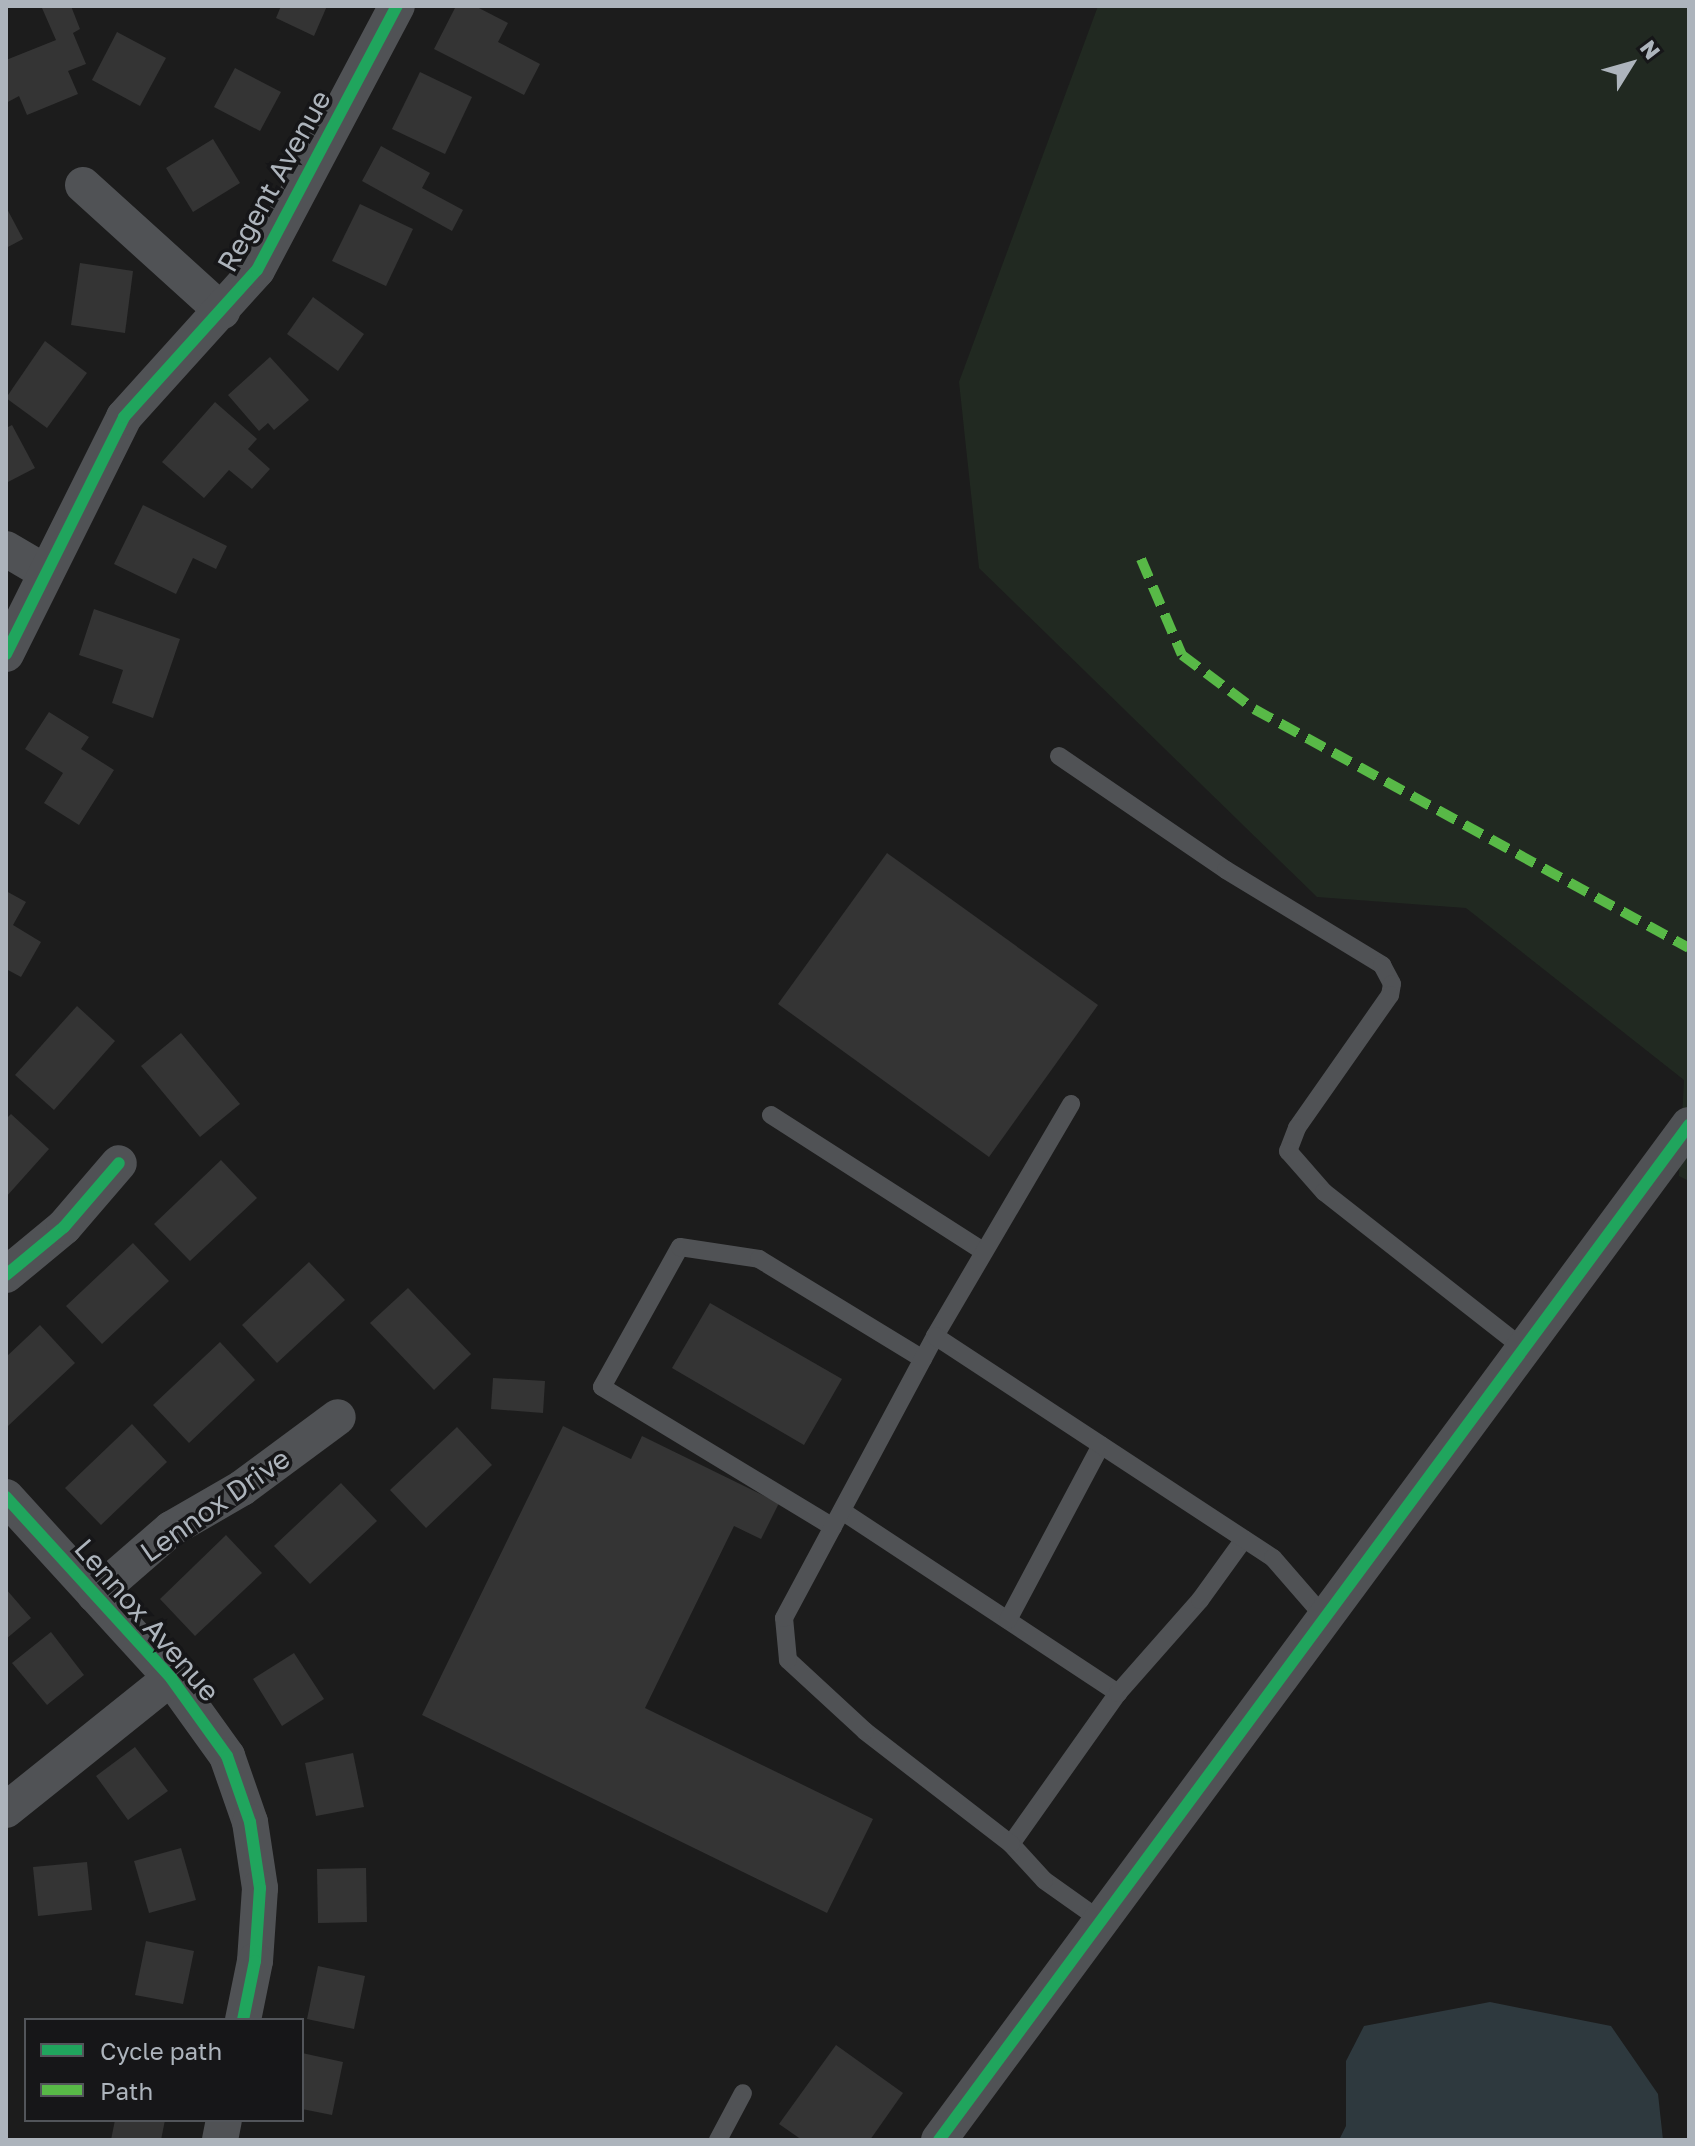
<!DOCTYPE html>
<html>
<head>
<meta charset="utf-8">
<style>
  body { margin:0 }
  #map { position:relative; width:1695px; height:2146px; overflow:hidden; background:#1c1c1c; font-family:"Golos Text",sans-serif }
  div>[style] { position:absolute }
  .green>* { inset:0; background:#212921 }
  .water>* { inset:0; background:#2e393e }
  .building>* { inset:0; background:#343434 }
  .service>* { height:18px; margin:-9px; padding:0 9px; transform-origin:9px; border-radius:9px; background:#505255 }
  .minor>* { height:36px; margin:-18px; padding:0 18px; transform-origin:18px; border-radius:18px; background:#505255 }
  .quiet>* { height:10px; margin-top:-5px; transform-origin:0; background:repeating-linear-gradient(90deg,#58b947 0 20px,transparent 0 30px) }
  .cycleway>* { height:12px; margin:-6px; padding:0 6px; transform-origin:6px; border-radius:6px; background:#20a55d }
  span { translate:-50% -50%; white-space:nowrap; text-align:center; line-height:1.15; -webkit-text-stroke:7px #161618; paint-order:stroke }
  .street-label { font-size:28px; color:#adb4bc }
  .frame { position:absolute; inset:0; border:8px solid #adb4bc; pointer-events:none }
  .legend { position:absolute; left:24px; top:2018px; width:280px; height:104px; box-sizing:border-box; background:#161618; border:2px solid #52555a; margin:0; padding:10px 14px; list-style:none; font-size:24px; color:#adb4bc }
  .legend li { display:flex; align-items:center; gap:16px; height:40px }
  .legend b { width:40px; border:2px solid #52555a }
  .north { position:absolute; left:1591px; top:24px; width:80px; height:80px; -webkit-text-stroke:6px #161618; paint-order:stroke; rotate:53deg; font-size:22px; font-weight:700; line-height:32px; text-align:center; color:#adb4bc }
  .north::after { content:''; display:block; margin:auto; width:28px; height:36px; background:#adb4bc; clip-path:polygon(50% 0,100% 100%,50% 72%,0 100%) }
</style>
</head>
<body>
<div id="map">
  <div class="green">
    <i style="clip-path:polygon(1098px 6px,1689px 6px,1689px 1181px,1679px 1176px,1684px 1080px,1466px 908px,1317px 897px,979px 568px,959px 382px)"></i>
  </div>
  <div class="water">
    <i style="clip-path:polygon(1490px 2002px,1611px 2026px,1658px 2094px,1663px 2140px,1339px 2140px,1346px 2126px,1346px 2061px,1364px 2026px)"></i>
  </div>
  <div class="building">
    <i style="clip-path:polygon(71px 6px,80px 29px,73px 33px,86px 64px,68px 71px,78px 94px,27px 115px,19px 96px,6px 103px,6px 60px,56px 40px,42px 8px)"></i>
    <i style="clip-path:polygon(281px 6px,327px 6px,314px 36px,276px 18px)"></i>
    <i style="clip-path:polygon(456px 6px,475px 6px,508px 23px,498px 42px,540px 64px,524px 95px,434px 49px)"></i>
    <i style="clip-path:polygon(117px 32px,166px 58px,140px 106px,92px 80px)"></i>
    <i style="clip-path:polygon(235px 68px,281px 92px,260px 131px,214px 107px)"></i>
    <i style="clip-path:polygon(420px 72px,472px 97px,445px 154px,392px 129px)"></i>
    <i style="clip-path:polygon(213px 139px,240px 183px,193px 212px,166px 168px)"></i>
    <i style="clip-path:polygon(381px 146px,430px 173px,422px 188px,463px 210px,452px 231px,362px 181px)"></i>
    <i style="clip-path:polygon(360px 204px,413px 229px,386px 286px,332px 261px)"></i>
    <i style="clip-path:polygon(6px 207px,23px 239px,6px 248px)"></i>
    <i style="clip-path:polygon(80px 263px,133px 271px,125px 333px,71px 325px)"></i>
    <i style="clip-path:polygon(313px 297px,364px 334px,338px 371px,287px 334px)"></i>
    <i style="clip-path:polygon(45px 341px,87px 373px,47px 428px,6px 398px)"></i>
    <i style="clip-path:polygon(270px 357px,309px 400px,274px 430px,268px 423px,259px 431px,228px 395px)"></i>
    <i style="clip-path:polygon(215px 402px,257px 439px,248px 449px,270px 469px,252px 489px,229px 470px,204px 498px,162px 462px)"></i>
    <i style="clip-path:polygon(12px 425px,35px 468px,6px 483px,6px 428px)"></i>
    <i style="clip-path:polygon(143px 505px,227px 546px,216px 569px,193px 558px,176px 594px,114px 564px)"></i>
    <i style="clip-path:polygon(94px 609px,180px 639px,153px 718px,112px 703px,123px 670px,79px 655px)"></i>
    <i style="clip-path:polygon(49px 712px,89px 737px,81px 749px,114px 770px,79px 825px,44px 803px,63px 773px,25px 749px)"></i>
    <i style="clip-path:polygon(887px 853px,1098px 1005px,989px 1157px,778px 1004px)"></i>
    <i style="clip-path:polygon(6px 891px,26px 902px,13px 925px,41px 942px,21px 977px,6px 969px)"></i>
    <i style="clip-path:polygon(77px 1006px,115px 1041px,54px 1110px,15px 1075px)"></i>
    <i style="clip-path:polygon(181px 1033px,240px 1104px,200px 1137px,141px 1066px)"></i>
    <i style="clip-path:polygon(11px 1114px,49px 1149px,6px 1197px,6px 1119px)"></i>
    <i style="clip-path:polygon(221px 1160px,257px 1198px,190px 1261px,154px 1224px)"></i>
    <i style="clip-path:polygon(133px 1243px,169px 1281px,102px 1344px,66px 1306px)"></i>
    <i style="clip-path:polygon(309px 1262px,345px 1300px,277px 1363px,242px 1325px)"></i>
    <i style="clip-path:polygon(408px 1288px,471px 1354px,434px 1390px,370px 1323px)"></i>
    <i style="clip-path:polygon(710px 1303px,842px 1379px,804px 1445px,672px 1368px)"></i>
    <i style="clip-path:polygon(40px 1325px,75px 1363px,8px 1426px,6px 1357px)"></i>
    <i style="clip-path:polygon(220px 1342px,255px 1380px,189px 1443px,153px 1405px)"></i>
    <i style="clip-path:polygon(493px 1378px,545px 1381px,543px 1413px,491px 1409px)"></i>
    <i style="clip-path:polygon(132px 1424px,167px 1462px,101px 1525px,65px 1488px)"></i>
    <i style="clip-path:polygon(563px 1426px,631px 1459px,642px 1436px,779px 1503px,761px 1539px,734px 1526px,645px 1708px,873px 1819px,827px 1913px,422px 1715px)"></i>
    <i style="clip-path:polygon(457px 1427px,492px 1465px,426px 1528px,390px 1490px)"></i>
    <i style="clip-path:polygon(341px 1483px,377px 1521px,310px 1584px,274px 1546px)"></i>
    <i style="clip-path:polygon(226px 1535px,262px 1573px,195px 1636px,160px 1599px)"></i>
    <i style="clip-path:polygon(6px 1589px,31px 1618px,6px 1639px)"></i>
    <i style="clip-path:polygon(51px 1632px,84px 1675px,47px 1705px,12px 1663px)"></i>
    <i style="clip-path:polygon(294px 1653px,324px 1699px,282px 1726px,253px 1679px)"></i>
    <i style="clip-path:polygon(135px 1747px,168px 1791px,128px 1820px,96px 1776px)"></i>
    <i style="clip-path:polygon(353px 1753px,364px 1807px,316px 1816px,305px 1763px)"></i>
    <i style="clip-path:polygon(181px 1848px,196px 1900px,149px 1913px,134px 1861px)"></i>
    <i style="clip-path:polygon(87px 1862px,92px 1910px,38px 1916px,33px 1867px)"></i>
    <i style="clip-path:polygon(366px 1868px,367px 1922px,318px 1923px,317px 1869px)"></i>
    <i style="clip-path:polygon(146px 1941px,194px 1951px,183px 2004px,135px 1995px)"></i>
    <i style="clip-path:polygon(318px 1966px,365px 1976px,354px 2029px,307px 2019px)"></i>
    <i style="clip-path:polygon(836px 2045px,903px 2093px,870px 2140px,802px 2140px,779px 2124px)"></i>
    <i style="clip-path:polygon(302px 2053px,343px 2062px,332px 2115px,302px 2109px)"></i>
    <i style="clip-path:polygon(115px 2120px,165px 2120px,161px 2140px,111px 2140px)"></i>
  </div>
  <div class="service">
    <i style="left:1059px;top:756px;width:202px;rotate:34.3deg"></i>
    <i style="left:1226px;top:870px;width:183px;rotate:31.3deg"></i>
    <i style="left:1382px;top:965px;width:21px;rotate:62deg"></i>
    <i style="left:1392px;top:984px;width:11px;rotate:100deg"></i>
    <i style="left:1390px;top:995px;width:162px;rotate:125deg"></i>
    <i style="left:1297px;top:1128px;width:25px;rotate:111deg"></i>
    <i style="left:1288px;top:1151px;width:55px;rotate:48.7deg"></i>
    <i style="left:1324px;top:1192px;width:254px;rotate:38.1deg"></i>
    <i style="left:771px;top:1115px;width:253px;rotate:32.7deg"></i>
    <i style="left:935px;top:1336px;width:269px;rotate:-59.6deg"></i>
    <i style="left:842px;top:1511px;width:331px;rotate:33.4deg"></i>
    <i style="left:833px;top:1527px;width:270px;rotate:-148.8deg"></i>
    <i style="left:602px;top:1387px;width:160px;rotate:-60.9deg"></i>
    <i style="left:680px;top:1247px;width:80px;rotate:8.6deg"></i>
    <i style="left:759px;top:1259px;width:192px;rotate:31.4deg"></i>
    <i style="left:1008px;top:1620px;width:198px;rotate:-62deg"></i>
    <i style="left:1011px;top:1844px;width:185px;rotate:-54.7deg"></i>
    <i style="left:1118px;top:1693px;width:124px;rotate:-48.6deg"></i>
    <i style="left:1200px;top:1600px;width:75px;rotate:-54.2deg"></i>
    <i style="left:1103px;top:1922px;width:72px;rotate:-144.6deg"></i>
    <i style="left:1044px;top:1880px;width:49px;rotate:-132.5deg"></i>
    <i style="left:1011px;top:1844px;width:185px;rotate:-142.3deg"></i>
    <i style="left:865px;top:1731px;width:105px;rotate:-137.3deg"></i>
    <i style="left:788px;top:1660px;width:42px;rotate:-95.4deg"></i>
    <i style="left:784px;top:1618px;width:320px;rotate:-61.8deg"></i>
    <i style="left:935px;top:1336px;width:404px;rotate:33.3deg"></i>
    <i style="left:1273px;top:1558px;width:81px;rotate:49deg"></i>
    <i style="left:718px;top:2140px;width:53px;rotate:-62deg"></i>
  </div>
  <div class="minor">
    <i style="left:83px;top:185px;width:188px;rotate:42.2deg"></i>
    <i style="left:6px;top:549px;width:45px;rotate:30.5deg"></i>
    <i style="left:6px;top:654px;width:265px;rotate:-63.5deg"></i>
    <i style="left:124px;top:417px;width:198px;rotate:-47.9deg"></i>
    <i style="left:257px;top:270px;width:299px;rotate:-62.1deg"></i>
    <i style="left:6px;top:1275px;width:75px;rotate:-39.6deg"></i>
    <i style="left:64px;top:1227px;width:84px;rotate:-49.3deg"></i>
    <i style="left:6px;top:1497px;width:245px;rotate:47.6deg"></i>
    <i style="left:171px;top:1678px;width:96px;rotate:54.3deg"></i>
    <i style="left:227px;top:1756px;width:70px;rotate:70.8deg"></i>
    <i style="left:250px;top:1822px;width:67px;rotate:81.4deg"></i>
    <i style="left:260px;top:1888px;width:73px;rotate:93.9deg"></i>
    <i style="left:255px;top:1961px;width:60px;rotate:101.5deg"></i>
    <i style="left:95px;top:1595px;width:101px;rotate:-41deg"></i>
    <i style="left:171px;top:1529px;width:82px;rotate:-30deg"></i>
    <i style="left:242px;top:1488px;width:119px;rotate:-36.5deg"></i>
    <i style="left:6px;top:1810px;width:211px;rotate:-38.7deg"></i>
    <i style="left:220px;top:2140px;width:20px;rotate:-79deg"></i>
    <i style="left:939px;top:2140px;width:1262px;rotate:-53.54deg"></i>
  </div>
  <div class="quiet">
    <i style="left:1141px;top:559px;width:104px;rotate:66.9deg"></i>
    <i style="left:1182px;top:655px;width:90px;rotate:36.9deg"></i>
    <i style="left:1254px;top:709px;width:496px;rotate:28.8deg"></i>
  </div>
  <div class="cycleway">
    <i style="left:6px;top:654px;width:265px;rotate:-63.5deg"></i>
    <i style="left:124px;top:417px;width:198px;rotate:-47.9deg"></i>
    <i style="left:257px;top:270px;width:299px;rotate:-62.1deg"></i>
    <i style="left:6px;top:1275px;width:75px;rotate:-39.6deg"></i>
    <i style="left:64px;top:1227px;width:84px;rotate:-49.3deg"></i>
    <i style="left:6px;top:1497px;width:245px;rotate:47.6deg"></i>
    <i style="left:171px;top:1678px;width:96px;rotate:54.3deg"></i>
    <i style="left:227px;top:1756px;width:70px;rotate:70.8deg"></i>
    <i style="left:250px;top:1822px;width:67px;rotate:81.4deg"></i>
    <i style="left:260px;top:1888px;width:73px;rotate:93.9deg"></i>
    <i style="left:255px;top:1961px;width:60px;rotate:101.5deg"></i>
    <i style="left:939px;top:2140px;width:1262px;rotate:-53.54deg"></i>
  </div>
  <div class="street-label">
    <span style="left:274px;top:181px;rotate:-61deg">Regent Avenue</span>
    <span style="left:215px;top:1505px;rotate:-35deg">Lennox Drive</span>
    <span style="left:147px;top:1620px;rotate:49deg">Lennox Avenue</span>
  </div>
  <div class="frame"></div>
  <ul class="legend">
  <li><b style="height:10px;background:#20a55d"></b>Cycle path</li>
  <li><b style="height:10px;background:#58b947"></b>Path</li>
  </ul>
  <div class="north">N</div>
</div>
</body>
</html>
